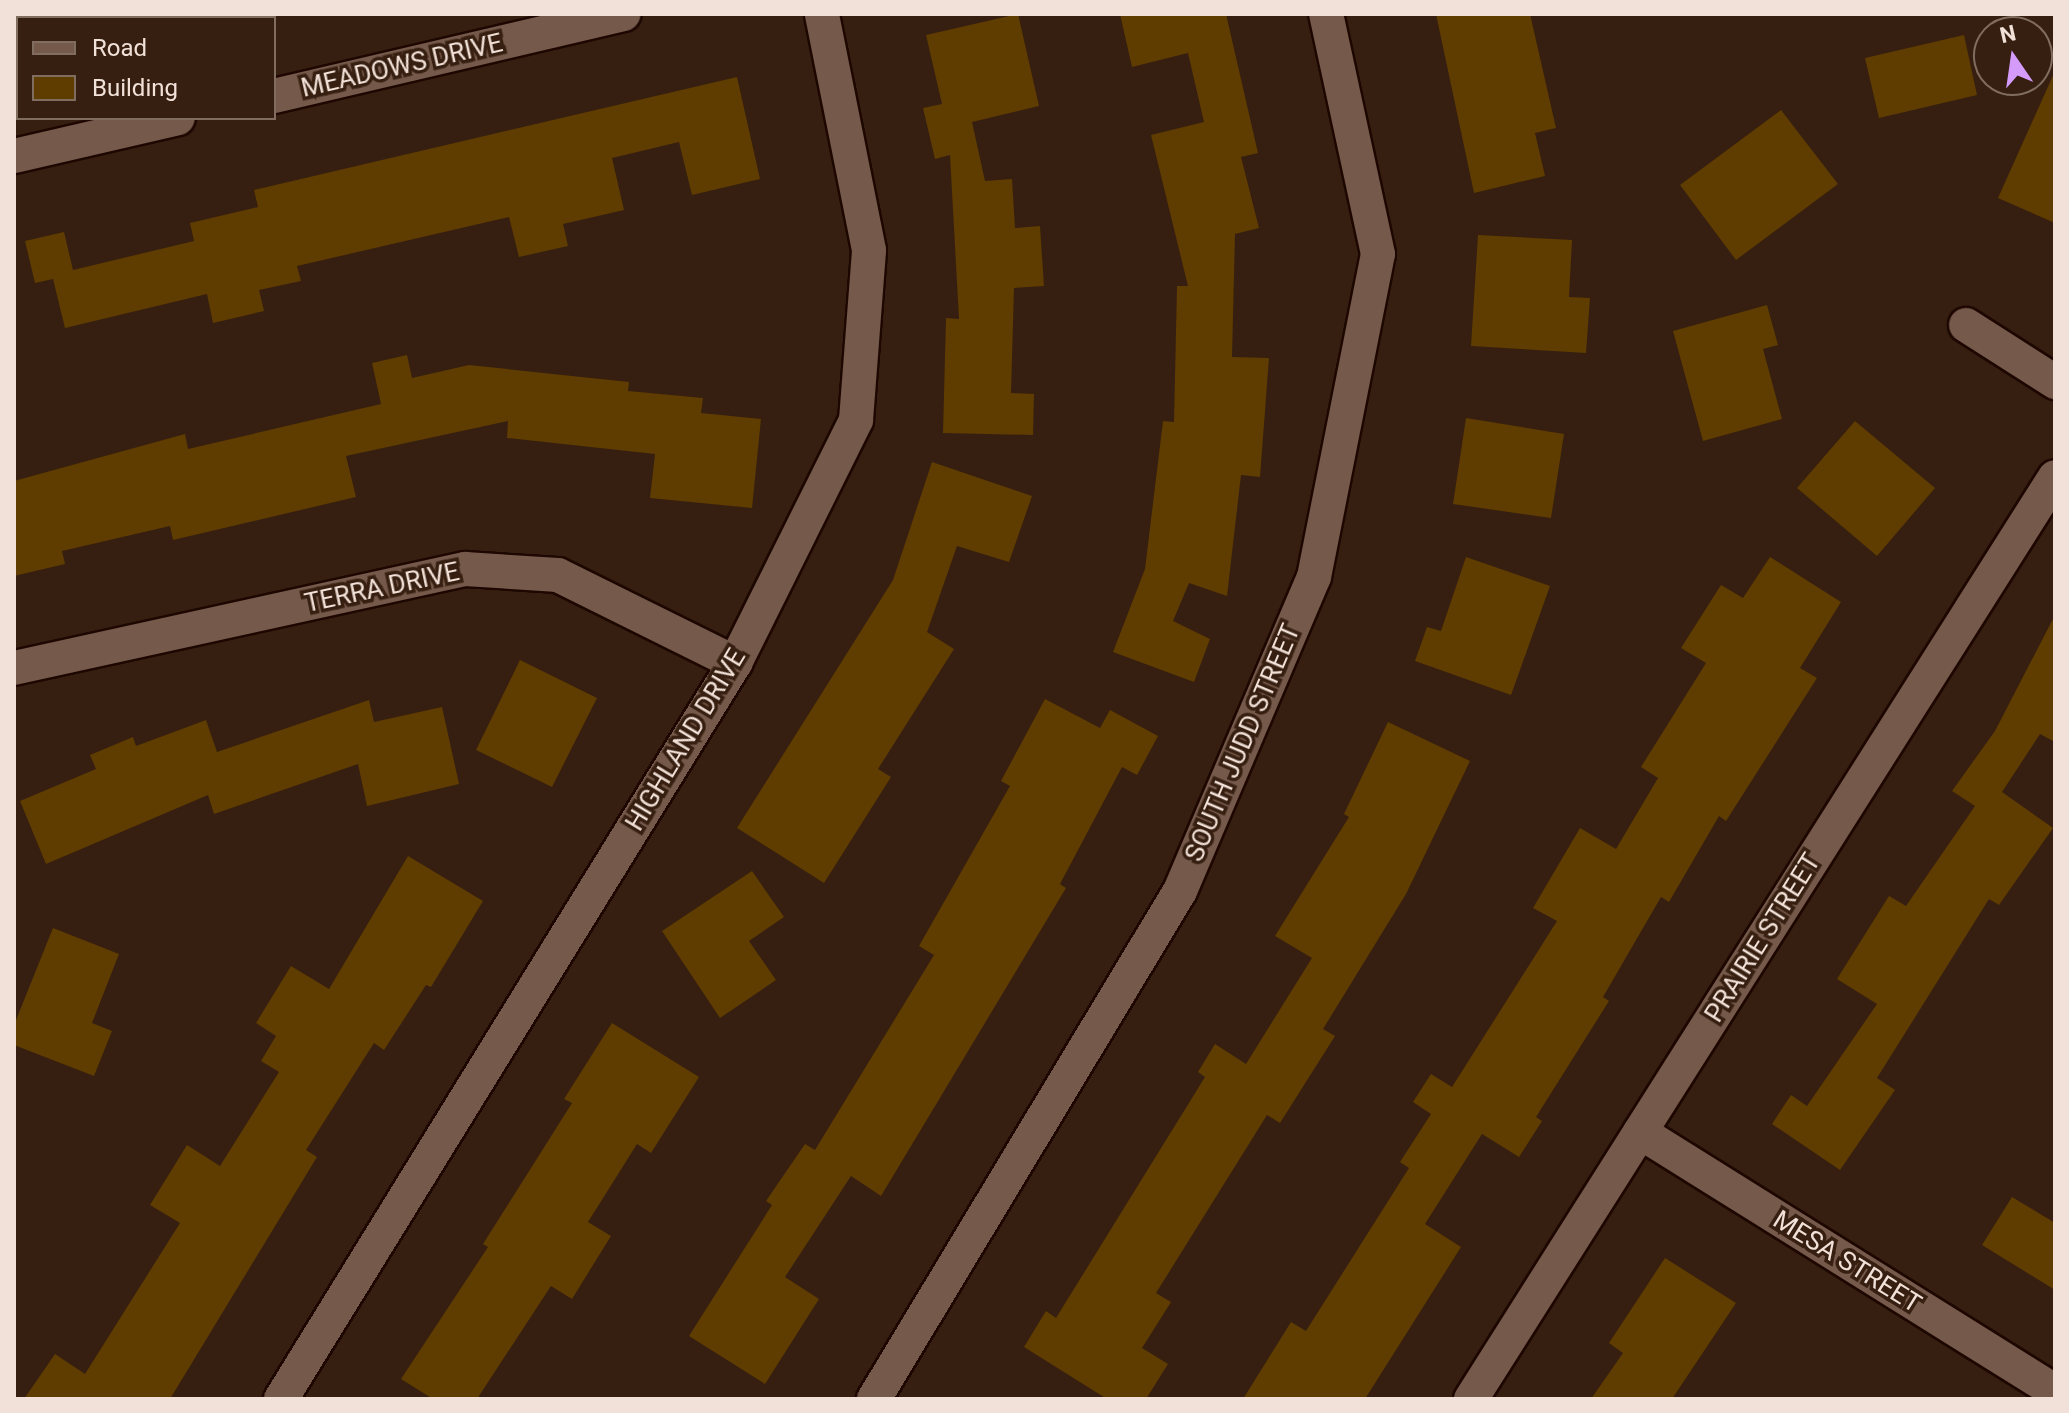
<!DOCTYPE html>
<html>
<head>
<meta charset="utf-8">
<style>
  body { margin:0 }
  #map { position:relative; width:2069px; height:1413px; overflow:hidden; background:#361f10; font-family:Roboto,sans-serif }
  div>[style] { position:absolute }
  .building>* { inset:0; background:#5f3c00 }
  .roads { filter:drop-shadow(2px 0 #1d0700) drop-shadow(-2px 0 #1d0700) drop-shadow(0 2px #1d0700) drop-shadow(0 -2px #1d0700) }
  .minor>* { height:34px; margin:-17px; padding:0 17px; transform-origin:17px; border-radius:17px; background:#75594a }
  span { translate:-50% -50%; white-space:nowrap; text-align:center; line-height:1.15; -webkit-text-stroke:7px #361f10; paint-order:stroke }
  .street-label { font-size:26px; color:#f2e1d8 }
  .frame { position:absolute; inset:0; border:16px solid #f2e1d8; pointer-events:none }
  .legend { position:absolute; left:16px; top:16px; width:260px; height:104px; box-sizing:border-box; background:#361f10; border:2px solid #816d60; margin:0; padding:10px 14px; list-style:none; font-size:24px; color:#f2e1d8 }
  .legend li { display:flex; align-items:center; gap:16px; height:40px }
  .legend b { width:40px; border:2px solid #816d60 }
  .north { position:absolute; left:1973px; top:16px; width:80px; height:80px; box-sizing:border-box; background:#361f10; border:2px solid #816d60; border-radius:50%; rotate:347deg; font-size:22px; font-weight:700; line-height:32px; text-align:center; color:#f2e1d8 }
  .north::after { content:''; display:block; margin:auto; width:28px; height:36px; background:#d59bfa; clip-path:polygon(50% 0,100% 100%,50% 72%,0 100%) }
</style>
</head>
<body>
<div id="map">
  <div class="building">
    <i style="clip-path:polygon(1018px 14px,1039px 106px,972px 122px,985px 181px,1012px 179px,1015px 228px,1040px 226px,1044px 286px,1014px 288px,1011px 393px,1034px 394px,1033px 435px,943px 433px,946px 318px,959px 319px,950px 155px,935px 159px,923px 108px,942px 104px,926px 35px)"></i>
    <i style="clip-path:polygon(1120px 14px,1226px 14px,1258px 153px,1241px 157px,1259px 228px,1235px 234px,1232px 357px,1269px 358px,1260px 477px,1241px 475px,1227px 596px,1189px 583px,1173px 621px,1210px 639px,1194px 682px,1113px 652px,1145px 569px,1163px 421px,1174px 422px,1177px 286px,1188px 286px,1151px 135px,1204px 122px,1188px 53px,1132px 67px)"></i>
    <i style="clip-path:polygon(1436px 14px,1530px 14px,1556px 128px,1535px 133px,1545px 176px,1474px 193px)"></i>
    <i style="clip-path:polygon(1964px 35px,1977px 95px,1879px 118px,1865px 58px)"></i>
    <i style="clip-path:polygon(2055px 71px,2055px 223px,1998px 198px)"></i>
    <i style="clip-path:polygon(737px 77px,760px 179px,692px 195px,679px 142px,612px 158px,624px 210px,563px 224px,568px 246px,519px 257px,509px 217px,297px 266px,301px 281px,259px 290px,264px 311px,213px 323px,207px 294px,65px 328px,53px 279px,35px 283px,25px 241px,64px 232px,73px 270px,194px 241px,190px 223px,258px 207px,254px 190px)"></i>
    <i style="clip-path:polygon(1781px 110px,1838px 184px,1736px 260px,1680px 185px)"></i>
    <i style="clip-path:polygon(1478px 235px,1572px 240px,1569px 297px,1590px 298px,1586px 353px,1471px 346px)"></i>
    <i style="clip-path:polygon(1767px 305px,1778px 345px,1763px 349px,1782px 419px,1703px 441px,1673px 331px)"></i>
    <i style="clip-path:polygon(407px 355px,412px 378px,469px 365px,629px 382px,628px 391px,703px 398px,701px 413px,761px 419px,752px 508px,650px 498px,655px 454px,507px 438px,508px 421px,346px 456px,356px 497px,173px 540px,170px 526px,62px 551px,65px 564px,14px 576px,14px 481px,185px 434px,188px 449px,381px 404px,372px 363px)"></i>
    <i style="clip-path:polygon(1466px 418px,1564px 434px,1551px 518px,1453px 504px)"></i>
    <i style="clip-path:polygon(1855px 421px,1935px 488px,1877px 556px,1797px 488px)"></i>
    <i style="clip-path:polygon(932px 462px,1032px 496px,1009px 562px,957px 546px,927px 632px,954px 649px,878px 769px,891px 777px,824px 883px,737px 828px,893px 580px)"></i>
    <i style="clip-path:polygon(1466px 557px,1550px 586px,1511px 695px,1415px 661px,1427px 627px,1441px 631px)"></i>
    <i style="clip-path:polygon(1770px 557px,1841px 602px,1800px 668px,1817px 678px,1726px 821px,1719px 816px,1669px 902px,1661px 897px,1603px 997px,1609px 1001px,1536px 1117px,1542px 1121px,1519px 1157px,1482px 1134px,1425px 1224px,1461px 1247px,1365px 1399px,1243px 1399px,1291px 1322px,1306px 1331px,1409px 1168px,1400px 1162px,1431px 1114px,1413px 1102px,1431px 1074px,1452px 1087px,1557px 921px,1533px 908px,1580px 828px,1616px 849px,1658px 778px,1641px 767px,1706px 663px,1681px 648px,1721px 585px,1743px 598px)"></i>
    <i style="clip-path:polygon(2055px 615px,2055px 742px,2040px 734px,2002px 792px,2053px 828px,1999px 905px,1989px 899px,1877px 1078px,1895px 1090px,1840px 1170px,1772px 1124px,1791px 1095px,1807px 1106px,1877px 1004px,1837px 979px,1889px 896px,1906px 906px,1975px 806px,1952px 791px,1995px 731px)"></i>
    <i style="clip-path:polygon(520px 660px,597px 698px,552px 787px,476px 750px)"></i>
    <i style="clip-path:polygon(1045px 699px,1100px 728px,1110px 710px,1158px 736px,1137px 775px,1122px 767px,1060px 884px,1066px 888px,881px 1196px,851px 1176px,785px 1277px,819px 1299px,765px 1384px,689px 1336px,772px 1205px,766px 1201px,805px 1144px,815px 1150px,934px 955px,919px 946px,1010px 786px,1001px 781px)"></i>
    <i style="clip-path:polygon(369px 700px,374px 722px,442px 707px,459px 784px,367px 806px,358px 764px,214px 814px,208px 795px,46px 864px,20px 801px,96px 769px,90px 755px,133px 737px,136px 746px,206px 720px,217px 752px)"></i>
    <i style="clip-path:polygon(1388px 722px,1470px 761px,1406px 894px,1323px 1029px,1335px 1036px,1280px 1123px,1267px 1115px,1156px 1293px,1171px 1302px,1142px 1348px,1168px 1364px,1146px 1399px,1107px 1399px,1024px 1347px,1046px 1311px,1056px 1318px,1205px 1077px,1198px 1072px,1215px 1044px,1246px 1064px,1312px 958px,1275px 936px,1349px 817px,1344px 814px)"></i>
    <i style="clip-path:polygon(408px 856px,483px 901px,431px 987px,426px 985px,384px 1050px,374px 1043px,306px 1150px,317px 1157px,170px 1399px,24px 1399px,55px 1354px,85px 1374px,180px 1223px,150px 1205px,187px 1145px,220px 1166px,279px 1072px,261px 1061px,276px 1036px,256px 1023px,291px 966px,329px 989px)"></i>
    <i style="clip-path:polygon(752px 871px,784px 917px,749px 941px,776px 980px,720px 1018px,662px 931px)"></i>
    <i style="clip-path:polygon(53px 928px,119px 954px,92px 1023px,112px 1031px,94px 1076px,14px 1045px,14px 1025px)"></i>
    <i style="clip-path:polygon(612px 1023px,699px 1077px,651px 1153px,637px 1144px,588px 1222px,611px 1236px,572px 1299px,551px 1286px,477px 1399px,433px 1399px,401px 1379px,488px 1247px,483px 1244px,572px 1103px,564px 1099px)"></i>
    <i style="clip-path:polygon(2012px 1197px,2055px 1223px,2055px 1290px,1982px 1245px)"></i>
    <i style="clip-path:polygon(1665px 1258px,1736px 1303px,1672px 1399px,1591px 1399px,1623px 1353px,1609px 1343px)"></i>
  </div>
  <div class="roads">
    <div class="minor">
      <i style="left:274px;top:96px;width:359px;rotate:-13.2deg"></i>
      <i style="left:14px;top:156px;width:168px;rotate:-13deg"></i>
      <i style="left:1966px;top:325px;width:106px;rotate:32.6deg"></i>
      <i style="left:14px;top:668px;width:462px;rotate:-12.4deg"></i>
      <i style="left:465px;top:569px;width:93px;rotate:3.7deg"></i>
      <i style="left:558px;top:575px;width:198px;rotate:26.4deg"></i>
      <i style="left:1640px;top:1132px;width:489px;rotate:32deg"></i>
      <i style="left:281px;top:1399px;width:865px;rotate:-58.33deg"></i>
      <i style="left:735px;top:663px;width:271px;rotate:-63.5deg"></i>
      <i style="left:856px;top:420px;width:170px;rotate:-85.6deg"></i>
      <i style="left:869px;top:250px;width:241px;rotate:-101.3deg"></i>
      <i style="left:874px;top:1399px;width:593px;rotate:-58.94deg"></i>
      <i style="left:1180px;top:891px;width:341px;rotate:-66.9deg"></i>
      <i style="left:1314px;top:577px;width:329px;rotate:-78.8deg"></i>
      <i style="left:1378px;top:254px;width:246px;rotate:-102.2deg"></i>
      <i style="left:1471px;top:1399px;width:1091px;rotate:-57.65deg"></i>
    </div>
  </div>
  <div class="street-label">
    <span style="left:402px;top:66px;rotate:-13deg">MEADOWS DRIVE</span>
    <span style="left:382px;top:588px;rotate:-12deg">TERRA DRIVE</span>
    <span style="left:686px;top:740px;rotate:-59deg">HIGHLAND DRIVE</span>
    <span style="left:1243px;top:743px;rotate:-67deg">SOUTH JUDD STREET</span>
    <span style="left:1763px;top:938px;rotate:-58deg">PRAIRIE STREET</span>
    <span style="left:1847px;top:1262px;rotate:32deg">MESA STREET</span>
  </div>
  <div class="frame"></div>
  <ul class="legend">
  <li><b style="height:10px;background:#75594a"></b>Road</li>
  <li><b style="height:22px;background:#5f3c00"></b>Building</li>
  </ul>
  <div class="north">N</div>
</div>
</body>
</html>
